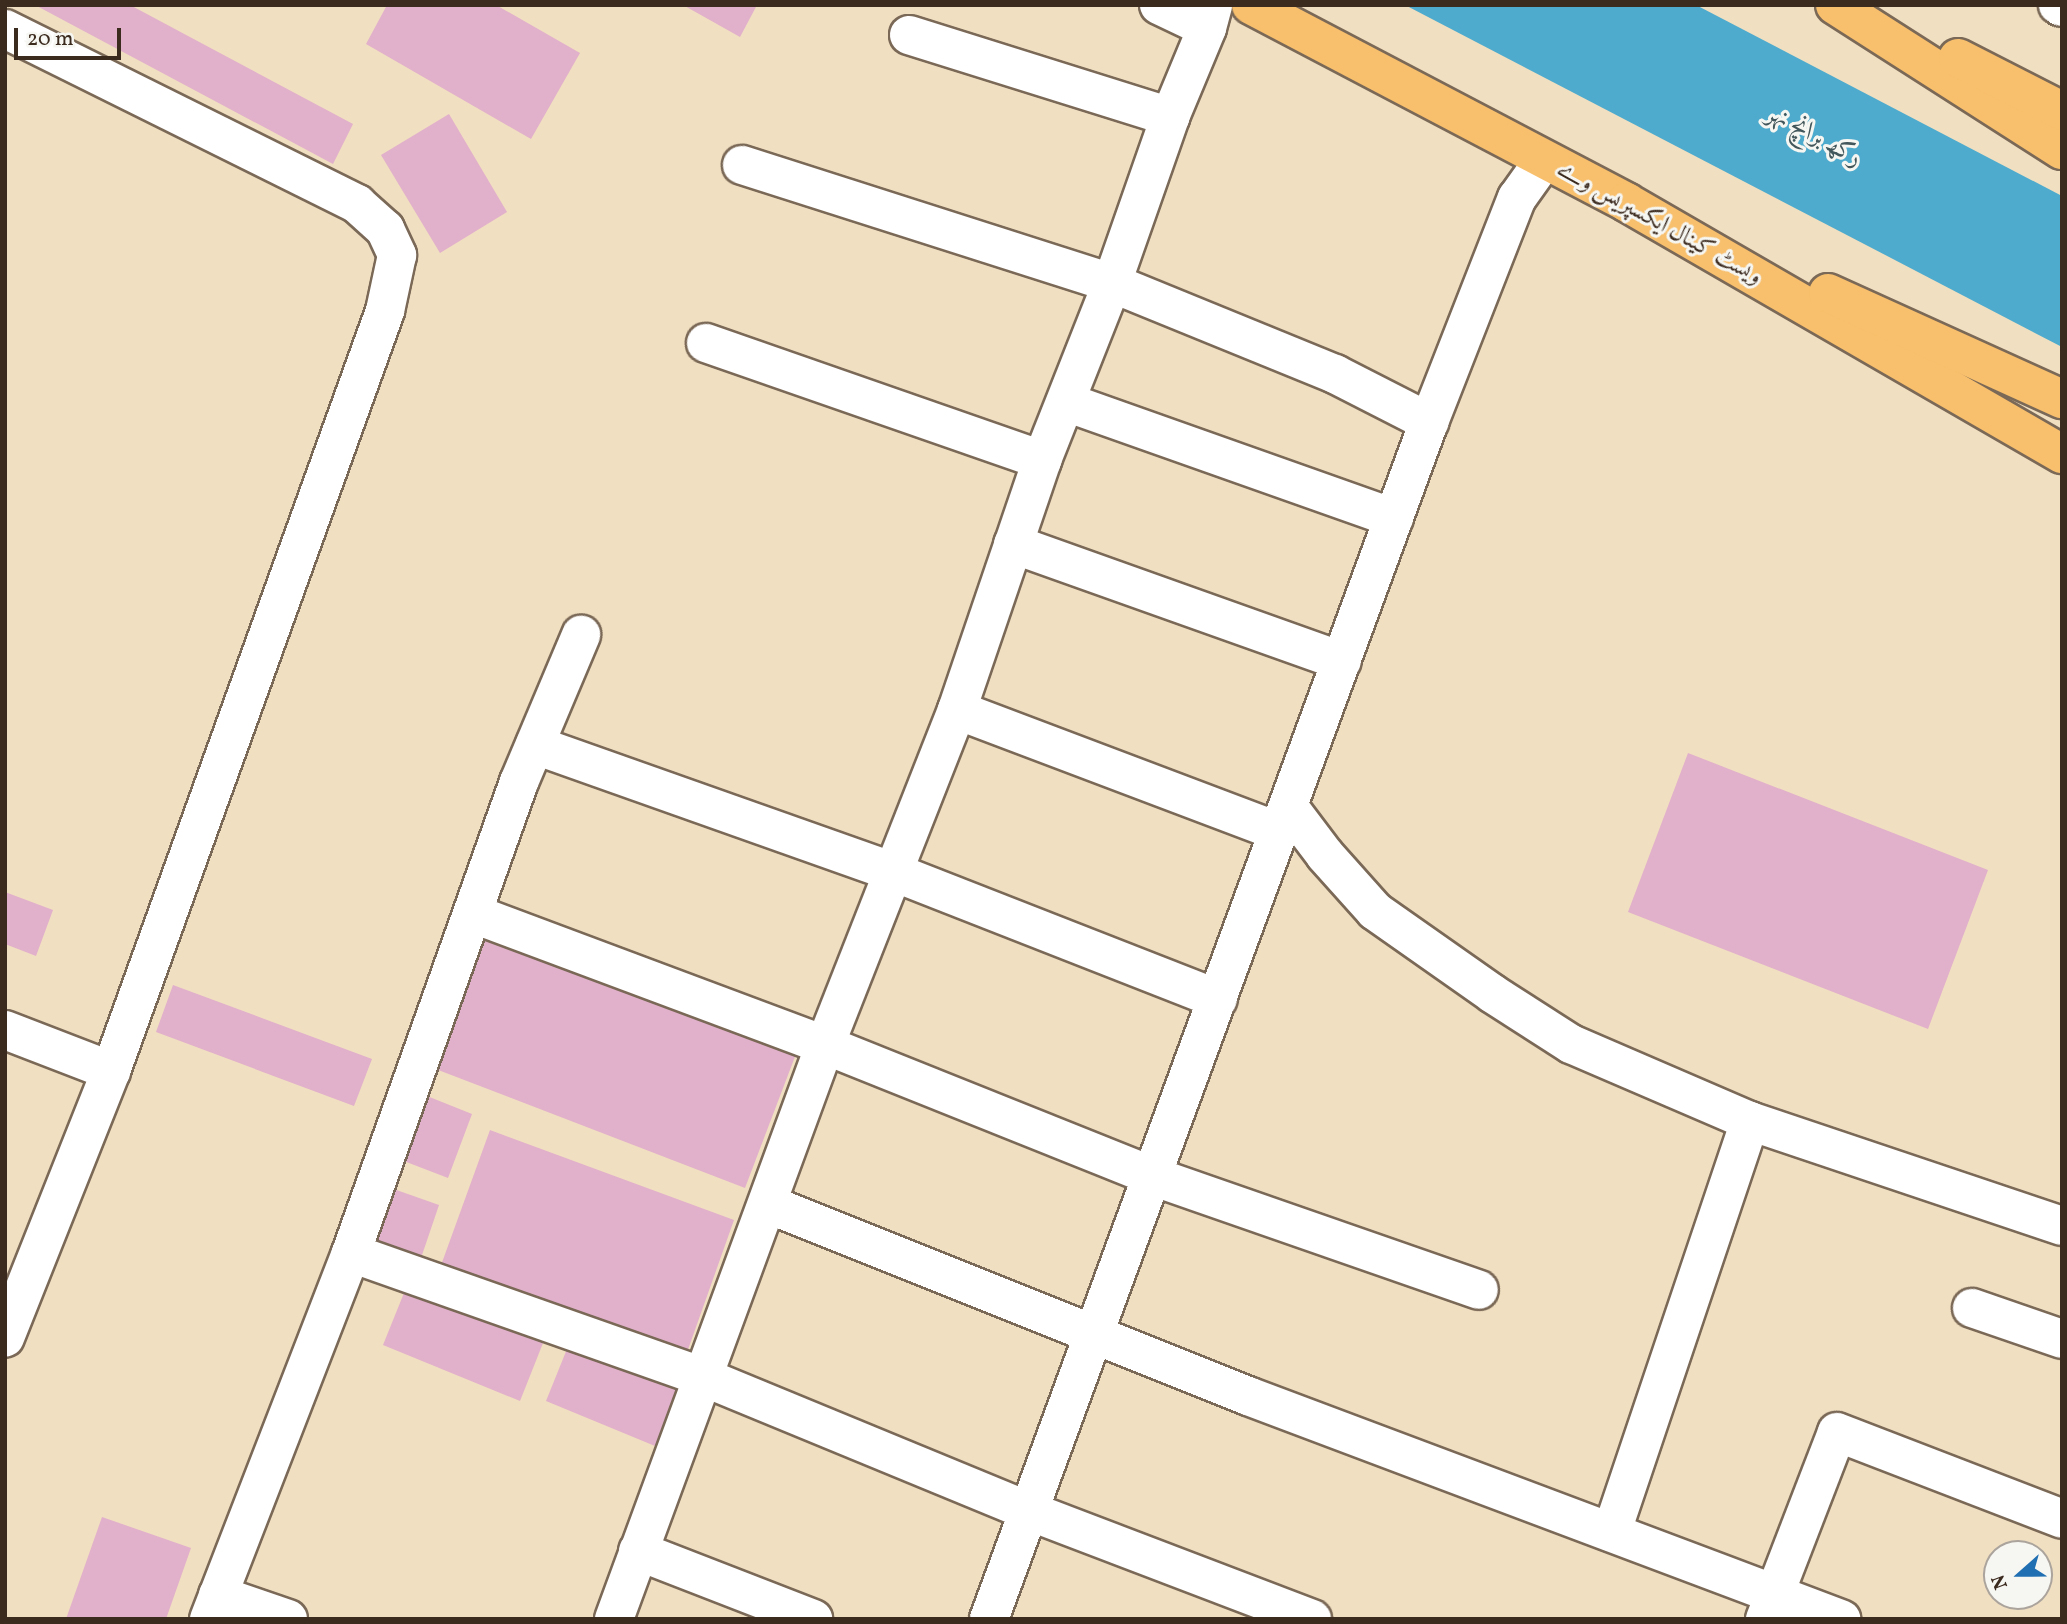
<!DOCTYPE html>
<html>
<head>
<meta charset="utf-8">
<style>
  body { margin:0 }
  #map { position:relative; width:2067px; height:1624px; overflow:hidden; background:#f1dfc1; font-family:Vollkorn,Amiri,serif }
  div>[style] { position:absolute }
  .water>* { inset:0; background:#4eabcd }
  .building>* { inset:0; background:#e1b0ca }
  .roads { filter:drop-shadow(2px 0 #7b6957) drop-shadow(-2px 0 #7b6957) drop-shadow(0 2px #7b6957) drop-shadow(0 -2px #7b6957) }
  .minor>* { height:38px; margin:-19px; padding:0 19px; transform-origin:19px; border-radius:19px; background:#fff }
  .primary>* { height:38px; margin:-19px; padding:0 19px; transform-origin:19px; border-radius:19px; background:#f8bf6c }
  span { translate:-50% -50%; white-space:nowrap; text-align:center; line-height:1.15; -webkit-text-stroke:6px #f6f6f2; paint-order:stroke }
  .street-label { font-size:24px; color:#3b2a1e }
  .water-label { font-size:26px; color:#42575b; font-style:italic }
  .frame { position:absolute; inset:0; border:7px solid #3b2a1e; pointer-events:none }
  .north { position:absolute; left:1983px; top:1540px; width:70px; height:70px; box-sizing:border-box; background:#f6f6f2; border:2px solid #aba49d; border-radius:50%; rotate:249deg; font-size:19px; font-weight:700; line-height:28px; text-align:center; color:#3b2a1e }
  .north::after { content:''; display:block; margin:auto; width:24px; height:32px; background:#1f6fb2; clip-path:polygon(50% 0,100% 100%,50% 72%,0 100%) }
  .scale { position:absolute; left:14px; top:28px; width:107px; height:32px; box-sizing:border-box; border:4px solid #3b2a1e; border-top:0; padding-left:9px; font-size:21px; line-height:24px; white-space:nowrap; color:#3b2a1e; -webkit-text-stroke:5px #f6f6f2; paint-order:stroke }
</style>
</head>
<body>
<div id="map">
  <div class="water">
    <i style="clip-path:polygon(1405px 5px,1696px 5px,2062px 196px,2062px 347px)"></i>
  </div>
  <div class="building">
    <i style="clip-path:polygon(35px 5px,130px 5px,353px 124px,333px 164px)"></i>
    <i style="clip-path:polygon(387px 5px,496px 5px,580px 53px,531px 139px,366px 44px)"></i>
    <i style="clip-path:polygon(683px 5px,757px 5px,740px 37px)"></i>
    <i style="clip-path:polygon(449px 114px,507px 212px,440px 253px,381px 155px)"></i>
    <i style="clip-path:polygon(1688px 753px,1988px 870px,1928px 1029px,1628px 912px)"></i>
    <i style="clip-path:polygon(5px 892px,53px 910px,36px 956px,5px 944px)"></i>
    <i style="clip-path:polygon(484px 935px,796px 1054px,745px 1188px,433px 1068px)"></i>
    <i style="clip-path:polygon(173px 985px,372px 1059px,354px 1106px,156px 1032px)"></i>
    <i style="clip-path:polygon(422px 1094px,472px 1114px,448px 1178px,396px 1158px)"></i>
    <i style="clip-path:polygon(490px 1130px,734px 1220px,685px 1358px,440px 1268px)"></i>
    <i style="clip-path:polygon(388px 1187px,439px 1205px,421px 1258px,370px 1240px)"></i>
    <i style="clip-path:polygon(408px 1283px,545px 1338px,520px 1401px,383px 1345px)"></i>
    <i style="clip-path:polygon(571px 1339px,681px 1384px,655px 1446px,546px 1401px)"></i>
    <i style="clip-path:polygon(102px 1517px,191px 1548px,166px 1619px,66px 1619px)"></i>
  </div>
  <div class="roads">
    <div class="minor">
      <i style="left:1159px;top:5px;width:53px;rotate:25.6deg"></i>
      <i style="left:2058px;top:5px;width:4px;rotate:27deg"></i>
      <i style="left:5px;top:29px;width:393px;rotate:26.4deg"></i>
      <i style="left:357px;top:204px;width:38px;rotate:42deg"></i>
      <i style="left:385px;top:229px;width:29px;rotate:65deg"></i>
      <i style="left:397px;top:255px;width:57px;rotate:102.1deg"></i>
      <i style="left:385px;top:311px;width:808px;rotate:109.83deg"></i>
      <i style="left:111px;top:1071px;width:287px;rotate:111.7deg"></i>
      <i style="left:909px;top:35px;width:274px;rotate:17.4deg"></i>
      <i style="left:742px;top:165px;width:388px;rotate:17.7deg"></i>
      <i style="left:1112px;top:283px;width:241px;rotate:22.2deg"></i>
      <i style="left:1335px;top:374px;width:106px;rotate:27.1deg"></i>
      <i style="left:706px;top:343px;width:356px;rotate:19.2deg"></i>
      <i style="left:1066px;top:402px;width:348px;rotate:19.5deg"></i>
      <i style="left:1013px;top:544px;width:349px;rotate:19.6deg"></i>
      <i style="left:957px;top:710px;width:345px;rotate:20.7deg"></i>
      <i style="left:535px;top:745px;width:378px;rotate:19.5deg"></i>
      <i style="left:891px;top:871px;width:351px;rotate:21.4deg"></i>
      <i style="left:1288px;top:806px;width:61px;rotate:52.9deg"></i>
      <i style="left:1325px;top:855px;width:75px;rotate:48.2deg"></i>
      <i style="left:1375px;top:911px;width:144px;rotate:35.1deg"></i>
      <i style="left:1493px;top:994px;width:93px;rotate:32.7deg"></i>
      <i style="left:1571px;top:1044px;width:195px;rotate:23.3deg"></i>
      <i style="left:1750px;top:1121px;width:434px;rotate:108.6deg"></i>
      <i style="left:474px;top:914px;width:375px;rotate:20.5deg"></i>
      <i style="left:825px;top:1045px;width:352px;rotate:21.8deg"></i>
      <i style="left:1152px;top:1176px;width:346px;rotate:19.2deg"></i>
      <i style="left:5px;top:1030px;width:114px;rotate:21.1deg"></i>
      <i style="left:1750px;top:1121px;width:329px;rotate:18.6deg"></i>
      <i style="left:768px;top:1204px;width:517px;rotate:21.8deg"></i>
      <i style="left:1248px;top:1396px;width:634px;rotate:20.61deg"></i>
      <i style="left:351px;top:1253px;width:371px;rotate:19.4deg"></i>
      <i style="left:701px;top:1376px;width:355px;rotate:22.4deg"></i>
      <i style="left:1029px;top:1511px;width:303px;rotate:20.9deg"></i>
      <i style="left:1972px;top:1308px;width:95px;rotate:19deg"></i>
      <i style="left:638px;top:1551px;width:188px;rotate:21.2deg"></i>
      <i style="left:218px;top:1595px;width:74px;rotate:18.9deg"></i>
      <i style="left:209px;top:1619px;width:393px;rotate:-68.8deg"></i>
      <i style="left:351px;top:1253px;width:500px;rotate:-70.37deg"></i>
      <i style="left:519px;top:782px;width:160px;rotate:-67.1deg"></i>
      <i style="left:614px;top:1619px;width:612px;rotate:-69.82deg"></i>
      <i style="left:825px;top:1045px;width:360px;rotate:-68.5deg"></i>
      <i style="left:957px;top:710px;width:264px;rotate:-71.2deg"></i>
      <i style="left:1042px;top:460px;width:190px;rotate:-68.4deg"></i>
      <i style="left:1112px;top:283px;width:176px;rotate:-70.7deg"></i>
      <i style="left:1170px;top:117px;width:96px;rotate:-67.4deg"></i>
      <i style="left:1207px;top:28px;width:24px;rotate:-75deg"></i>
      <i style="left:989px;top:1619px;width:1275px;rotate:-69.82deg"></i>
      <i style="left:1429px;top:422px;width:241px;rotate:-68.6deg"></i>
      <i style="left:1517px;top:198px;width:47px;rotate:-54.6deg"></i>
      <i style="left:1765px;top:1619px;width:200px;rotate:-68.9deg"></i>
      <i style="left:1837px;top:1432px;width:241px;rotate:21.1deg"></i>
    </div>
    <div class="primary">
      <i style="left:1251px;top:5px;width:424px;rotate:27.7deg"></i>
      <i style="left:1626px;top:202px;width:504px;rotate:30.03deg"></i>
      <i style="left:1835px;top:5px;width:269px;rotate:32.6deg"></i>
      <i style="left:1958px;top:58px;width:117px;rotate:27deg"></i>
      <i style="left:1828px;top:293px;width:257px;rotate:24.4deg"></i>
    </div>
  </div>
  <div class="street-label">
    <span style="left:1659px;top:224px;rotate:29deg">ویسٹ کینال ایکسپریس وے</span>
  </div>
  <div class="water-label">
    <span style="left:1814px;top:136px;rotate:28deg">رکھ برانچ نہر</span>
  </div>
  <div class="frame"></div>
  <div class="north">N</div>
  <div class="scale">20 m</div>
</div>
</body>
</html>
